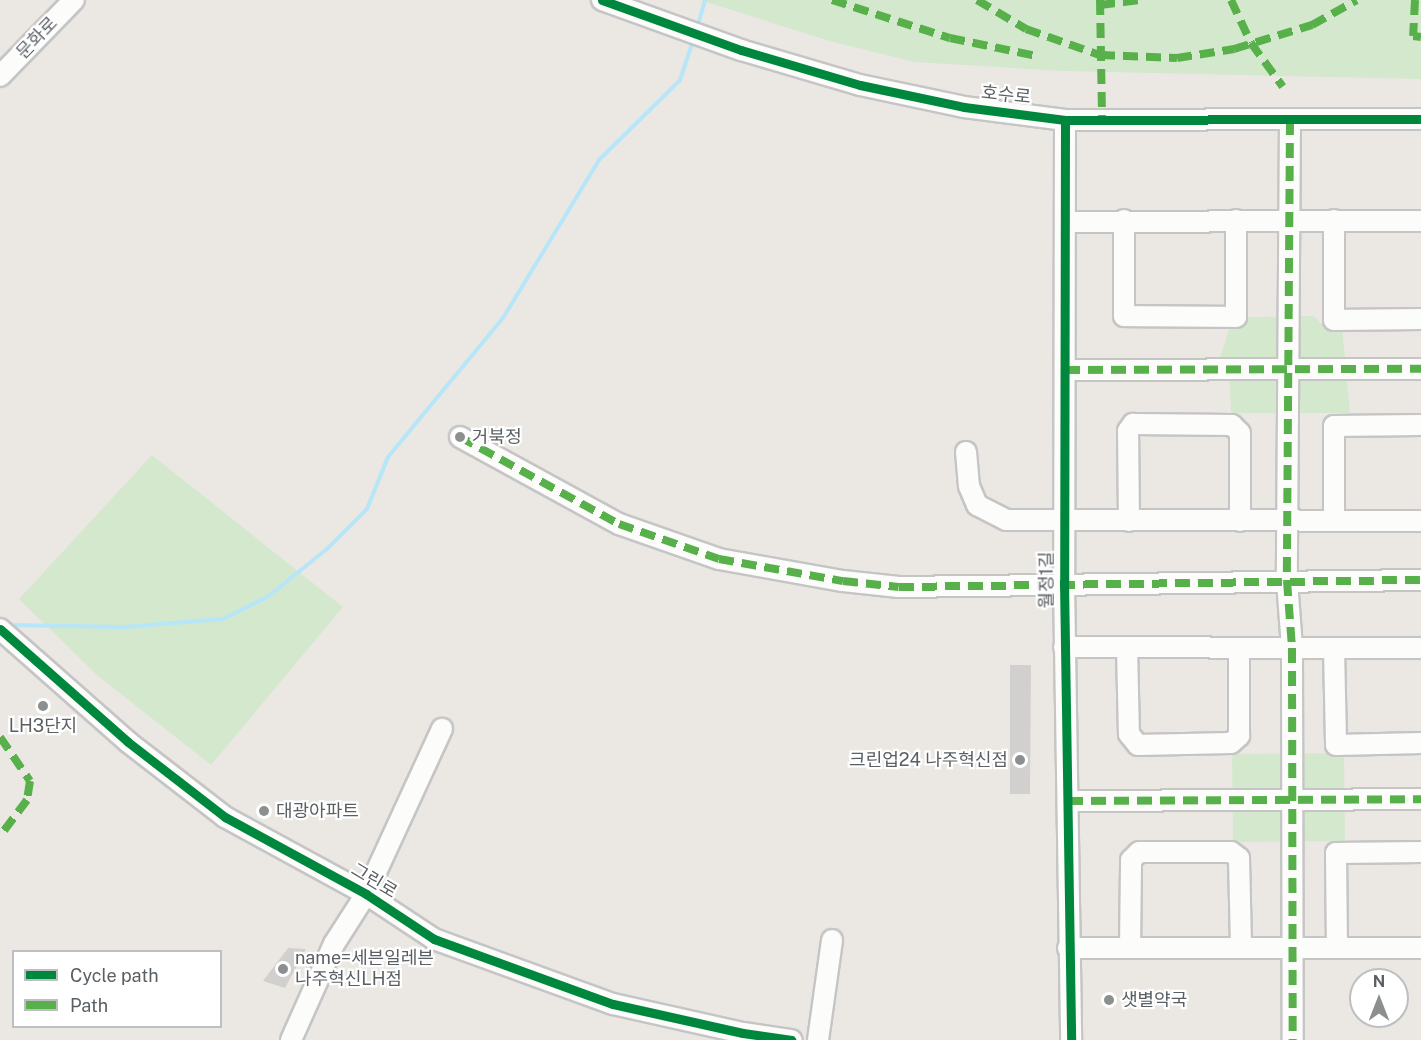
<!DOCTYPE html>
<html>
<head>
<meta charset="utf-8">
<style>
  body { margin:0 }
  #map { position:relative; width:1421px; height:1040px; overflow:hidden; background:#ebe8e4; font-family:"Public Sans","Noto Sans KR",sans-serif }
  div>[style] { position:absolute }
  .green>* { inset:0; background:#d4e8cd }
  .stream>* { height:4px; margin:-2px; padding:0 2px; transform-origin:2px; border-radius:2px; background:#b6e6f7 }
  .building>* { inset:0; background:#d2d0ce }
  .roads { filter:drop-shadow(2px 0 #c6c5c5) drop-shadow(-2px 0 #c6c5c5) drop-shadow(0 2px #c6c5c5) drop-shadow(0 -2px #c6c5c5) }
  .minor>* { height:20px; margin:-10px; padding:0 10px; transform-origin:10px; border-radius:10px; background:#fcfcfb }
  .quiet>* { height:8px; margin-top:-4px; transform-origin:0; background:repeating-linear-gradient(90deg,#58b04a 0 15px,transparent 0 23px) }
  .cycleway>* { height:9px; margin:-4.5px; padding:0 4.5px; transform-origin:4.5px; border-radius:4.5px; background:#00873e }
  .dots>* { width:16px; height:16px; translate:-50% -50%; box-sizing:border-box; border:3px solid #fff; border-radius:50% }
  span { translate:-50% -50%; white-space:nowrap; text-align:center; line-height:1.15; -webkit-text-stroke:4.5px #fff; paint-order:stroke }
  .street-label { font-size:18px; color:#595f63 }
  .poi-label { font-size:18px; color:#595f63 }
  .left { translate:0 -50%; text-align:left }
  .right { translate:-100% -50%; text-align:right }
  .legend { position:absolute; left:12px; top:950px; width:210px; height:78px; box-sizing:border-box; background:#fff; border:2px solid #bdbfc1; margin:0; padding:8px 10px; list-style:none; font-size:18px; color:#595f63 }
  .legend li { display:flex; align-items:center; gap:12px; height:30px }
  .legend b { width:30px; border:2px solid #bdbfc1 }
  .north { position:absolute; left:1349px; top:968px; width:60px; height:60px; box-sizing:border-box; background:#fff; border:2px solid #bdbfc1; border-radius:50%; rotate:0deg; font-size:16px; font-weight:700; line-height:24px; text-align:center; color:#595f63 }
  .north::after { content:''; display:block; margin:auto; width:21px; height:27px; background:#8c8f90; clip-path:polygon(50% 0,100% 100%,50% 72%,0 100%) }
</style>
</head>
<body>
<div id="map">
  <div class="green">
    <i style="clip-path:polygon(700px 0,1421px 0,1421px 79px,1063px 71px,914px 62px,829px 41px)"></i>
    <i style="clip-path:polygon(1313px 316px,1323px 325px,1342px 325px,1350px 413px,1231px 413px,1229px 364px,1219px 361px,1230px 327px,1243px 325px,1248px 317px)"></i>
    <i style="clip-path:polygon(152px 455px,343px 607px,211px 765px,98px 676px,19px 599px)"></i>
    <i style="clip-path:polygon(1344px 753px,1345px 841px,1233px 842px,1232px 754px)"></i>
  </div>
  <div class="stream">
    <i style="left:697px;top:28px;width:29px;rotate:-74deg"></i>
    <i style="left:6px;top:625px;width:118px;rotate:1deg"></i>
    <i style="left:124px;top:627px;width:99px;rotate:-4.6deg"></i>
    <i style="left:223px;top:619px;width:51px;rotate:-26.6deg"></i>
    <i style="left:269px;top:596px;width:76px;rotate:-39.1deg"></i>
    <i style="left:328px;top:548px;width:55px;rotate:-45deg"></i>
    <i style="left:367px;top:509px;width:56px;rotate:-68deg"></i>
    <i style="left:388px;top:457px;width:180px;rotate:-50.4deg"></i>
    <i style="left:503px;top:318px;width:185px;rotate:-58.7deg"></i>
    <i style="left:599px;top:160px;width:114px;rotate:-44.6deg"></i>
    <i style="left:680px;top:80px;width:44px;rotate:-71.6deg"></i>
  </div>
  <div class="building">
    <i style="clip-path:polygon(1010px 665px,1031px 665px,1030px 794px,1010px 794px)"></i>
    <i style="clip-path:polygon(288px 948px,306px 949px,285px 988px,263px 981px)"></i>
  </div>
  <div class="roads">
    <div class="minor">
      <i style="left:602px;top:0;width:148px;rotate:19.8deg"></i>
      <i style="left:741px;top:50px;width:124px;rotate:16.4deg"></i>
      <i style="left:860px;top:85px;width:106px;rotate:11.9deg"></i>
      <i style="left:964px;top:107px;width:102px;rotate:7.3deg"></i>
      <i style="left:1065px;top:120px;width:356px;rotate:-0.2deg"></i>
      <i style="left:0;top:76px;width:106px;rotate:-45.8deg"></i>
      <i style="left:1065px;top:120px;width:462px;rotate:90.1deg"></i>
      <i style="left:1064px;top:582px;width:458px;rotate:89.1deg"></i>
      <i style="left:1290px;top:120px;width:461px;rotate:90.4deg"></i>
      <i style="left:1287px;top:581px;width:67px;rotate:85.7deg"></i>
      <i style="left:1292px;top:648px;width:392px;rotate:89.9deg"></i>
      <i style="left:1124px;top:220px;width:96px;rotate:90deg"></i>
      <i style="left:1124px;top:316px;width:112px;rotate:0.5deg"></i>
      <i style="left:1236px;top:317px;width:97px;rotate:-90deg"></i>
      <i style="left:1334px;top:220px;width:100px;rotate:90deg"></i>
      <i style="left:1334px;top:320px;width:87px;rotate:-0.7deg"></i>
      <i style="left:1066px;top:222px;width:355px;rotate:-0.2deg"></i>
      <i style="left:1065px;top:370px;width:356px;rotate:-0.2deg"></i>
      <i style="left:460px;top:437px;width:181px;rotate:28.7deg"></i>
      <i style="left:619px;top:524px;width:106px;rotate:19.3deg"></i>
      <i style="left:719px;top:559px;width:126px;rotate:10.1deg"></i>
      <i style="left:843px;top:581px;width:56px;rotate:6.1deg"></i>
      <i style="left:899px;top:587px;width:522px;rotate:-0.77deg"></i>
      <i style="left:966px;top:452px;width:34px;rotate:85deg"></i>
      <i style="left:969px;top:486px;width:21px;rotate:67deg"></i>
      <i style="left:977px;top:505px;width:33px;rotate:27deg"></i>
      <i style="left:1006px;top:520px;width:415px;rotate:0.1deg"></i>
      <i style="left:1129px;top:521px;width:90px;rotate:-90.6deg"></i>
      <i style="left:1128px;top:431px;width:9px;rotate:-54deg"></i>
      <i style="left:1133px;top:424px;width:99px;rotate:0.6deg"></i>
      <i style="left:1232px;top:425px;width:11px;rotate:45deg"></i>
      <i style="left:1240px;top:433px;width:88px;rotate:90deg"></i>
      <i style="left:1334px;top:521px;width:95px;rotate:-90deg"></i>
      <i style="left:1334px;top:426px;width:87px;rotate:-0.7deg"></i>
      <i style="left:0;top:629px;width:171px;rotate:41.4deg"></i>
      <i style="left:128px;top:742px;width:123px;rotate:37.7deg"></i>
      <i style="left:225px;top:817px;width:161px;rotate:28.6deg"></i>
      <i style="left:366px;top:894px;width:82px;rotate:33.5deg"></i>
      <i style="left:434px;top:939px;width:190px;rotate:20deg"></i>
      <i style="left:613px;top:1004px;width:133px;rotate:12.6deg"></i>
      <i style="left:743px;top:1033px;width:49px;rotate:8.3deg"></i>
      <i style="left:1064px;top:647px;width:357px;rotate:0.2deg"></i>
      <i style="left:1127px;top:648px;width:86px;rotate:88.7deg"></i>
      <i style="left:1129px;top:734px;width:14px;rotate:51deg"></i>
      <i style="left:1138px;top:745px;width:93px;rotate:-1.2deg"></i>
      <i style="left:1231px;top:743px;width:11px;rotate:-41deg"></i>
      <i style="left:1239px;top:736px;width:88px;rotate:-90deg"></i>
      <i style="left:1334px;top:648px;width:97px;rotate:88.8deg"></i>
      <i style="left:1336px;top:745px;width:85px;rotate:-1.3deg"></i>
      <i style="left:1068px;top:801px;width:353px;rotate:-0.3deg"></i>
      <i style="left:1068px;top:948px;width:353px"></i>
      <i style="left:1130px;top:948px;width:88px;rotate:-89.3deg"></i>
      <i style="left:1131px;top:860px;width:11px;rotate:-45deg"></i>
      <i style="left:1139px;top:852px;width:92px"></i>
      <i style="left:1231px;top:852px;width:10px;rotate:37deg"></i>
      <i style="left:1239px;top:858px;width:90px;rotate:88.7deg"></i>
      <i style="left:1337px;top:948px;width:95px;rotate:-90.6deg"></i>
      <i style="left:1336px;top:853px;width:85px;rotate:-0.7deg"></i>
      <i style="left:291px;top:1040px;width:105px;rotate:-65.9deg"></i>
      <i style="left:334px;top:944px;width:59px;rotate:-57.4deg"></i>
      <i style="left:366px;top:894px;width:182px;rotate:-65.3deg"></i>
      <i style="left:818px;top:1040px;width:101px;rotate:-82deg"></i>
    </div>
  </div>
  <div class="quiet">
    <i style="left:832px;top:0;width:124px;rotate:17.9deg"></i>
    <i style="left:950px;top:38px;width:89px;rotate:11.7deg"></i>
    <i style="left:977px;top:0;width:57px;rotate:30.6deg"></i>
    <i style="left:1026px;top:29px;width:78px;rotate:19.4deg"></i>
    <i style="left:1100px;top:55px;width:77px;rotate:2.2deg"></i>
    <i style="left:1177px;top:58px;width:58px;rotate:-9deg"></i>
    <i style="left:1234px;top:49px;width:82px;rotate:-17.1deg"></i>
    <i style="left:1312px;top:25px;width:51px;rotate:-29.1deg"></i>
    <i style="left:1100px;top:0;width:120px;rotate:89deg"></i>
    <i style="left:1231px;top:0;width:47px;rotate:65.1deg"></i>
    <i style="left:1251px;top:43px;width:54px;rotate:54deg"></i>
    <i style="left:1415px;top:0;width:36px;rotate:93deg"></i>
    <i style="left:1413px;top:36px;width:8px;rotate:7deg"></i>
    <i style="left:1100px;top:5px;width:38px;rotate:-7deg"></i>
    <i style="left:1290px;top:120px;width:461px;rotate:90.4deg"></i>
    <i style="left:1287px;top:581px;width:67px;rotate:85.7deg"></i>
    <i style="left:1292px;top:648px;width:392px;rotate:89.9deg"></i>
    <i style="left:1065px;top:370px;width:356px;rotate:-0.2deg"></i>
    <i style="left:460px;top:437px;width:181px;rotate:28.7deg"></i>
    <i style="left:619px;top:524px;width:106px;rotate:19.3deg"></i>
    <i style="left:719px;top:559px;width:126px;rotate:10.1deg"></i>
    <i style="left:843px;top:581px;width:56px;rotate:6.1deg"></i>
    <i style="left:899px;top:587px;width:522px;rotate:-0.77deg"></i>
    <i style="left:0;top:737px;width:53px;rotate:55.7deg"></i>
    <i style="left:30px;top:781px;width:19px;rotate:99deg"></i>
    <i style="left:27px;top:800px;width:45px;rotate:126.9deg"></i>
    <i style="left:1068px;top:801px;width:353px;rotate:-0.3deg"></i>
  </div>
  <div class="cycleway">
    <i style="left:602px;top:0;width:148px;rotate:19.8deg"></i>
    <i style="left:741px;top:50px;width:124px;rotate:16.4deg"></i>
    <i style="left:860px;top:85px;width:106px;rotate:11.9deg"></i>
    <i style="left:964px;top:107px;width:102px;rotate:7.3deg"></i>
    <i style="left:1065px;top:120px;width:356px;rotate:-0.2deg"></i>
    <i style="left:1065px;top:120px;width:462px;rotate:90.1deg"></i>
    <i style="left:1064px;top:582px;width:458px;rotate:89.1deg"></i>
    <i style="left:0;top:629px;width:171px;rotate:41.4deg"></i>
    <i style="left:128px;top:742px;width:123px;rotate:37.7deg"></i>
    <i style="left:225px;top:817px;width:161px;rotate:28.6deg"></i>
    <i style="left:366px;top:894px;width:82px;rotate:33.5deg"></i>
    <i style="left:434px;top:939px;width:190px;rotate:20deg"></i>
    <i style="left:613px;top:1004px;width:133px;rotate:12.6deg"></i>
    <i style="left:743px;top:1033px;width:49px;rotate:8.3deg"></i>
  </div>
  <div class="dots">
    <i style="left:460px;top:437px;background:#8c8f90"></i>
    <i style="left:43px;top:706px;background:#8c8f90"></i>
    <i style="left:1020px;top:760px;background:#8c8f90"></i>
    <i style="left:264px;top:811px;background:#8c8f90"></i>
    <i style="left:283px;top:969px;background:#8c8f90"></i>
    <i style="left:1109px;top:1000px;background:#8c8f90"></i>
  </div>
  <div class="street-label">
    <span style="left:37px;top:38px;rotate:-46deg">문화로</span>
    <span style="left:1006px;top:95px;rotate:6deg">호수로</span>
    <span style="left:1047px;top:580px;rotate:-90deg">월정1길</span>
    <span style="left:374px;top:881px;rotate:31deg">그린로</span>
  </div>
  <div class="poi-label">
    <span class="left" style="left:472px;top:437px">거북정</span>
    <span style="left:43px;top:726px">LH3단지</span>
    <span class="right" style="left:1008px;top:760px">크린업24 나주혁신점</span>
    <span class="left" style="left:276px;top:811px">대광아파트</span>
    <span class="left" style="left:295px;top:969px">name=세븐일레븐<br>나주혁신LH점</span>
    <span class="left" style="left:1121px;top:1000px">샛별약국</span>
  </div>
  <ul class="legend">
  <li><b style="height:8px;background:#00873e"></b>Cycle path</li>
  <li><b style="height:8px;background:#58b04a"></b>Path</li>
  </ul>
  <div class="north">N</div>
</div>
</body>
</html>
